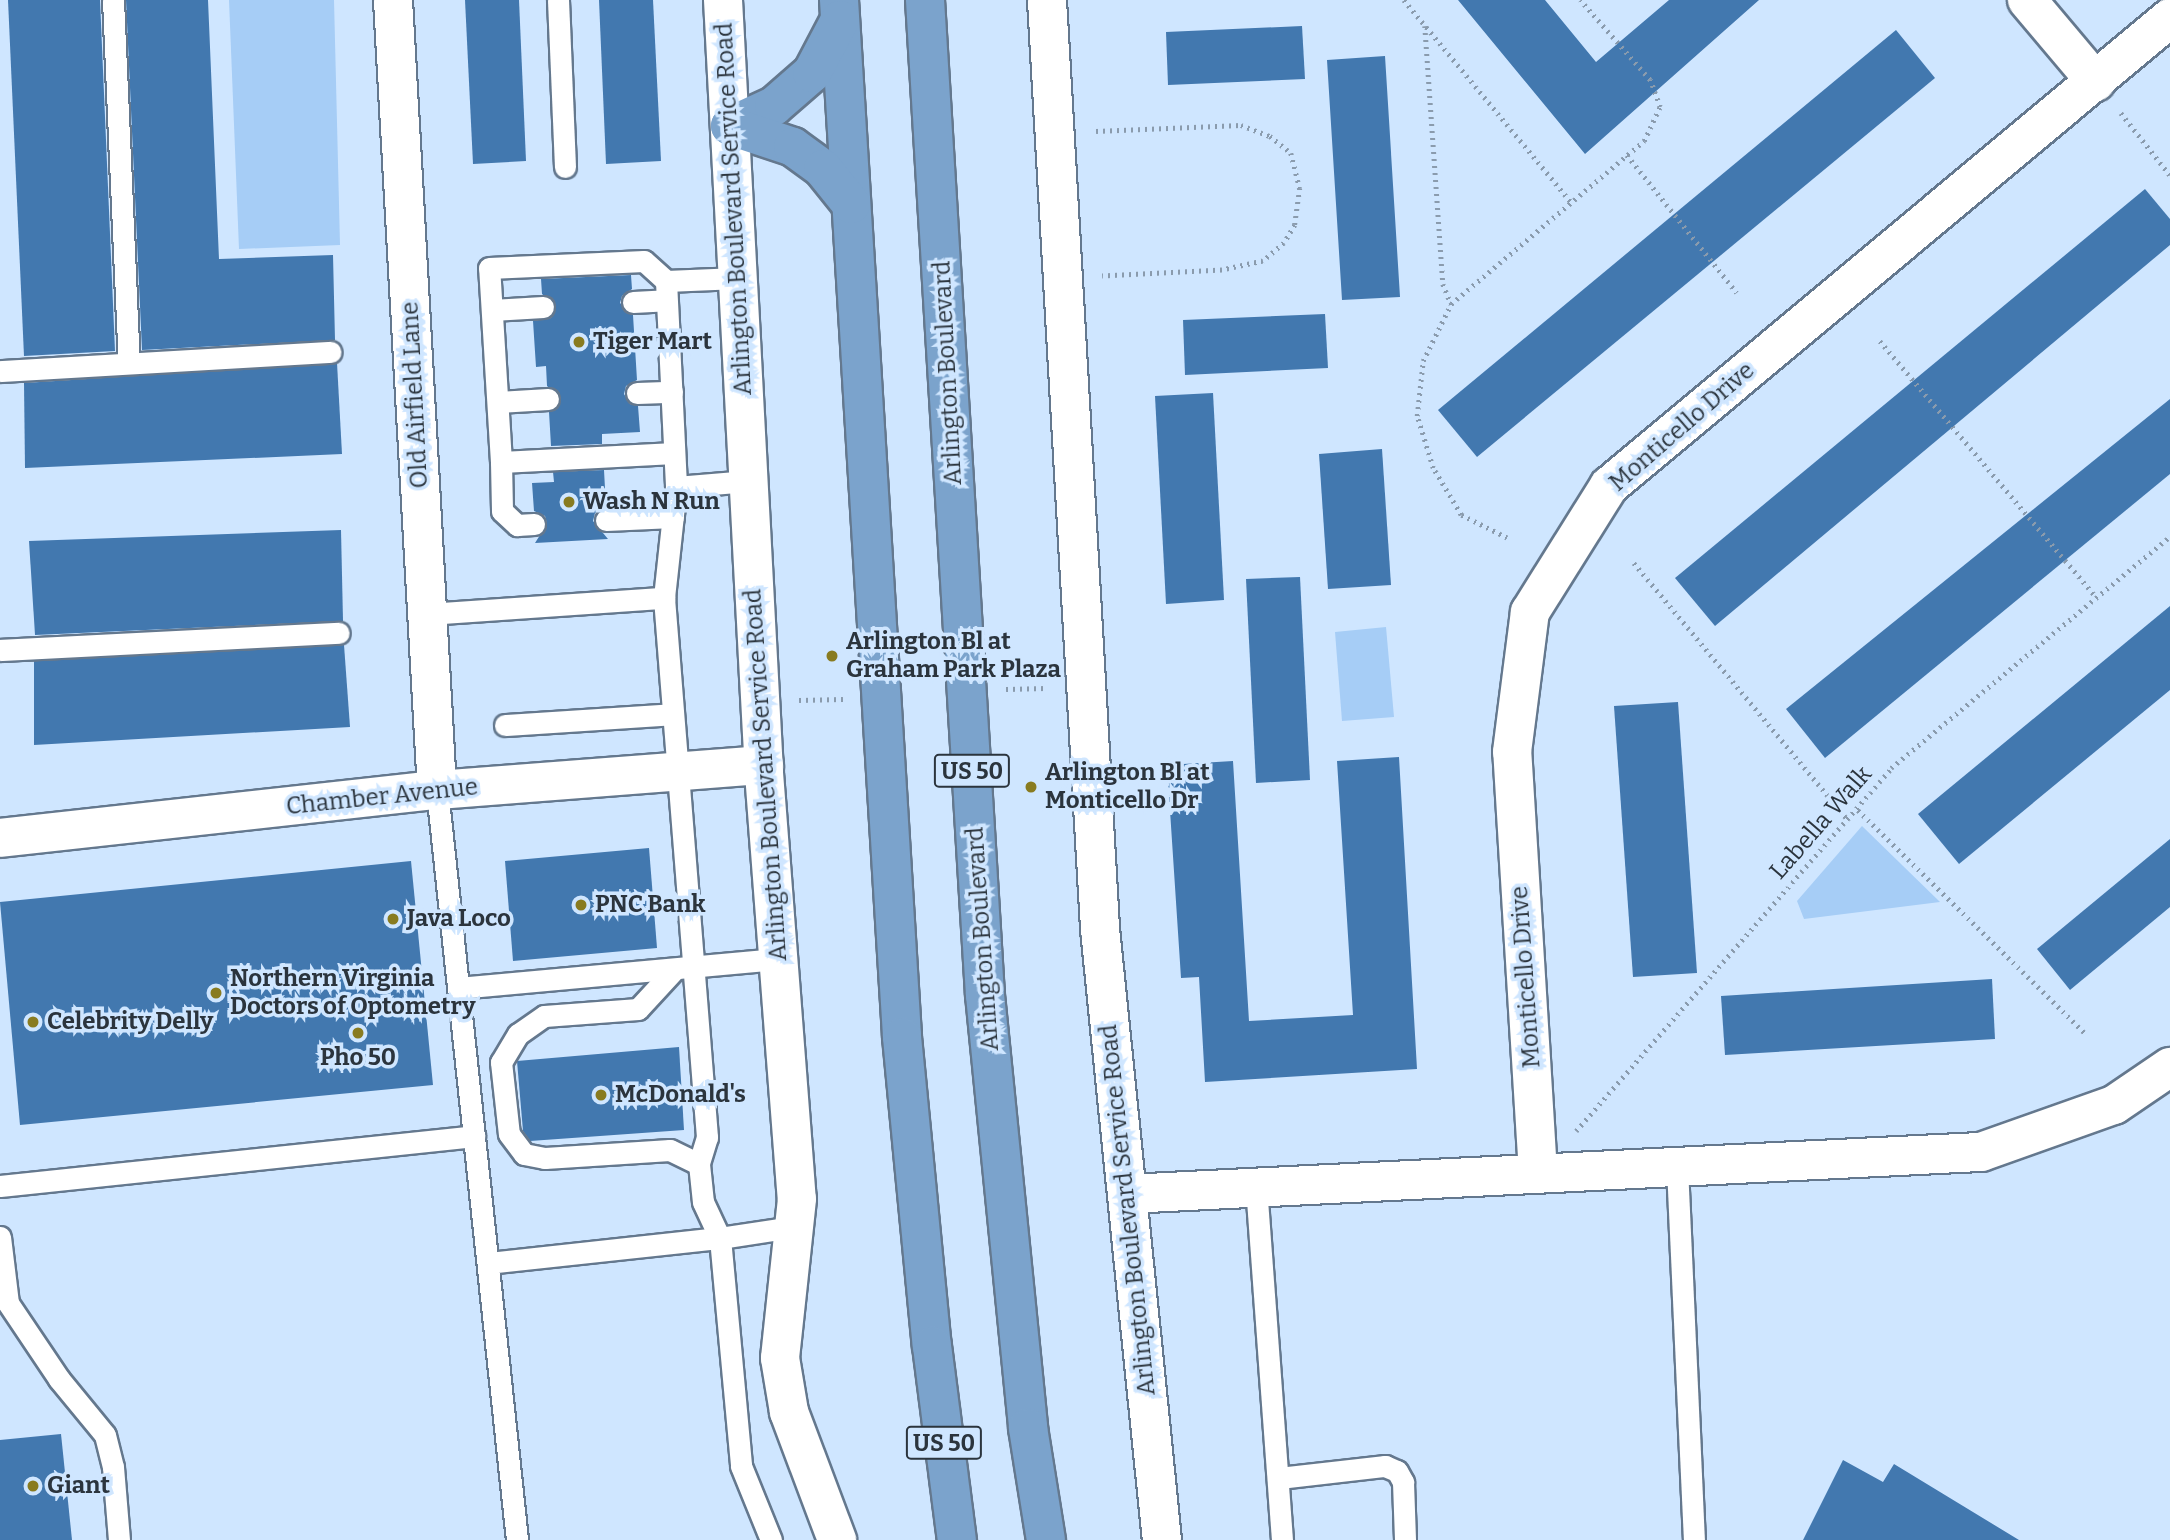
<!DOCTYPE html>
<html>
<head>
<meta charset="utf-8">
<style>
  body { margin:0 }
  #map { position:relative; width:2170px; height:1540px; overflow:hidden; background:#cfe6ff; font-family:Bitter,serif }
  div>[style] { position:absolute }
  .green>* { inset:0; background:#a6cdf6 }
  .building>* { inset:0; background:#4278af }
  .path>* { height:4.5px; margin-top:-2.25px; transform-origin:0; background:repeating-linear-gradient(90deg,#8a9bad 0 2px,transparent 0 7px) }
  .roads { filter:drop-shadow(2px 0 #64788e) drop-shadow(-2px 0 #64788e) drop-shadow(0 2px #64788e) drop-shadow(0 -2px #64788e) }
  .service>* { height:21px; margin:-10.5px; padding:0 10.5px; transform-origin:10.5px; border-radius:10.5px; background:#fff }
  .minor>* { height:38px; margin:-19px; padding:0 19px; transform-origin:19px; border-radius:19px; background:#fff }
  .trunk>* { height:38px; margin:-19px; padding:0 19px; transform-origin:19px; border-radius:19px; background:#7ba3cc }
  .dots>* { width:19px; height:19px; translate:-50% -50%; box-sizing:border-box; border:4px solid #cfe6ff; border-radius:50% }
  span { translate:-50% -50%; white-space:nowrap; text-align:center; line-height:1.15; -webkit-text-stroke:7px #cfe6ff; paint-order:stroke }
  .shield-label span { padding:2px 5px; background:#cfe6ff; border:2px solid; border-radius:5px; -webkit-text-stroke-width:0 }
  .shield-label { font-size:23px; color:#2b343d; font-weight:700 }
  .street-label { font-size:24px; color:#2b343d }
  .poi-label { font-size:24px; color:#2b343d; font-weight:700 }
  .left { translate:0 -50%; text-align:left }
</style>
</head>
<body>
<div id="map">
  <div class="green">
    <i style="clip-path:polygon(229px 0,334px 0,340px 245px,239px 249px)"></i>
    <i style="clip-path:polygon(1386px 627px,1394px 717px,1342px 721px,1335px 632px)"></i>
    <i style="clip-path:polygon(1862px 826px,1940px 902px,1804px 919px,1797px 901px)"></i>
  </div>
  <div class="building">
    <i style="clip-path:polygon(8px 0,100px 0,115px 351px,24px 356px)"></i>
    <i style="clip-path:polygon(126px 0,208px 0,219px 259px,333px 255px,335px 340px,142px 350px)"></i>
    <i style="clip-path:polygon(465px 0,519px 0,526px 161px,473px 164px)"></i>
    <i style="clip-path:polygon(599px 0,653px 0,661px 161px,606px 164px)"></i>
    <i style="clip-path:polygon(1458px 0,1545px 0,1596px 62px,1669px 0,1759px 0,1585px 154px)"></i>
    <i style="clip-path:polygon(1302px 26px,1305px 79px,1168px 85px,1166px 32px)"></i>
    <i style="clip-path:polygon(1896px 30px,1935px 78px,1477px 457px,1438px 410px)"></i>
    <i style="clip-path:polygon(1385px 56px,1400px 297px,1342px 300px,1327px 60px)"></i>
    <i style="clip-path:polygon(2145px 189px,2170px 219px,2170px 245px,1715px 626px,1675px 578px)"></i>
    <i style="clip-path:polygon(631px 275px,632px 289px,622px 296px,620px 303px,633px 315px,637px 380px,626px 386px,624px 394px,630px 404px,638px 406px,640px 432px,602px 434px,602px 444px,551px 446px,549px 412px,559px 405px,561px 398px,547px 386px,546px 366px,536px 367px,533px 321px,551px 318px,556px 306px,542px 294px,541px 279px)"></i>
    <i style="clip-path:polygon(1325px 314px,1328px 368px,1185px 375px,1183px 320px)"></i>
    <i style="clip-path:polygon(337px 363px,342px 454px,25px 468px,24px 383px)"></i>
    <i style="clip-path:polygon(1213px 393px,1224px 600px,1166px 604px,1155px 396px)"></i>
    <i style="clip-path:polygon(2170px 399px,2170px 474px,1825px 758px,1786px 709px)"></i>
    <i style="clip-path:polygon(1382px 449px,1391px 585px,1328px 589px,1319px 454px)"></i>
    <i style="clip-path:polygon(604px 470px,606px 507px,595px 513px,593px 521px,608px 539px,535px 543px,547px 524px,545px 516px,534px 511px,532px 483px,554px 482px,553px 472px)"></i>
    <i style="clip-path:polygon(341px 530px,343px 621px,35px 635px,29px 541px)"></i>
    <i style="clip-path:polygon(1300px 577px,1310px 780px,1256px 783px,1246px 579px)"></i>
    <i style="clip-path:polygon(2170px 606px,2170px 690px,1959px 864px,1918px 814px)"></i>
    <i style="clip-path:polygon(344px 645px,350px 727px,34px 745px,34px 661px)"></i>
    <i style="clip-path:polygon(1678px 702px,1697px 973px,1633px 977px,1614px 706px)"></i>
    <i style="clip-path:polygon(1399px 757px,1417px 1069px,1205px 1082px,1199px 977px,1181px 978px,1167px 765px,1233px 761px,1249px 1021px,1353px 1015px,1337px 761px)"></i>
    <i style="clip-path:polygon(2170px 839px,2170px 907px,2070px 990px,2037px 949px)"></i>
    <i style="clip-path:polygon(649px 848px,657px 948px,513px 961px,505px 861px)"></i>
    <i style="clip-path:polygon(411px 861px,433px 1085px,20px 1125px,0 902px)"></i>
    <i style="clip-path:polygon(1992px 979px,1995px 1039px,1725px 1055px,1721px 996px)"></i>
    <i style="clip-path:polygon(679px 1047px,684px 1130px,530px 1141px,523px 1131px,517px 1061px)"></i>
    <i style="clip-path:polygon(61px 1434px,72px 1540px,0 1540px,0 1440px)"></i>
    <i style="clip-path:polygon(1843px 1460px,1883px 1482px,1894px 1464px,2019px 1540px,1803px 1540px)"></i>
  </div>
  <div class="path">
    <i style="left:1404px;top:0;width:262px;rotate:50.4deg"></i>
    <i style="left:1425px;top:26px;width:259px;rotate:86deg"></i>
    <i style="left:1443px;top:284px;width:22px;rotate:68deg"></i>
    <i style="left:2121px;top:113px;width:79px;rotate:51.7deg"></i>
    <i style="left:1096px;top:131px;width:145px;rotate:-2.4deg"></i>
    <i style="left:1241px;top:125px;width:31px;rotate:21deg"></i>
    <i style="left:1270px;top:136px;width:27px;rotate:39deg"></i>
    <i style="left:1291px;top:153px;width:36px;rotate:76deg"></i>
    <i style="left:1300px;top:188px;width:37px;rotate:98deg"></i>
    <i style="left:1295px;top:225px;width:21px;rotate:121deg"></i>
    <i style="left:1284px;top:243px;width:28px;rotate:139deg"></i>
    <i style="left:1263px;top:261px;width:42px;rotate:167.6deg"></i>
    <i style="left:1222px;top:270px;width:120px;rotate:177.1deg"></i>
    <i style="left:1627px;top:155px;width:176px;rotate:51.4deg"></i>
    <i style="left:1880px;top:341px;width:335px;rotate:49.8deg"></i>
    <i style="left:1507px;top:538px;width:51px;rotate:-153.4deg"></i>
    <i style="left:1461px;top:515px;width:55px;rotate:-120.8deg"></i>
    <i style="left:1433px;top:468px;width:54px;rotate:-107.1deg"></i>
    <i style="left:1417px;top:416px;width:55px;rotate:-83.8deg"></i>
    <i style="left:1423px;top:361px;width:64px;rotate:-63.8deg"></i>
    <i style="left:1451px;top:304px;width:253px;rotate:-40.2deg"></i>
    <i style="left:1644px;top:141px;width:38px;rotate:-65deg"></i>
    <i style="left:1660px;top:107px;width:29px;rotate:-110deg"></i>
    <i style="left:1650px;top:80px;width:106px;rotate:-131.2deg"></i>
    <i style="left:1634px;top:563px;width:336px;rotate:50.2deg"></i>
    <i style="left:1006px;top:689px;width:40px;rotate:-1.4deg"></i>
    <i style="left:799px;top:700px;width:44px;rotate:-1.3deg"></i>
    <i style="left:1858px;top:810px;width:321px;rotate:44.5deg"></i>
    <i style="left:1576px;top:1131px;width:481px;rotate:-49deg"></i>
    <i style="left:1891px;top:768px;width:363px;rotate:-39.7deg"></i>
  </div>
  <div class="roads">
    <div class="service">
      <i style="left:113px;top:0;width:363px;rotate:87.5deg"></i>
      <i style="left:558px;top:0;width:167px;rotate:87.6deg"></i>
      <i style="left:666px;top:281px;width:206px;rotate:87.2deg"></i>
      <i style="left:676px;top:487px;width:112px;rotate:96.2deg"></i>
      <i style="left:664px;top:598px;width:541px;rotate:85.44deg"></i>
      <i style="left:707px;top:1137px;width:28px;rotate:107deg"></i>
      <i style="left:699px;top:1164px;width:38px;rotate:84deg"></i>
      <i style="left:703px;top:1202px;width:40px;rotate:65deg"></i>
      <i style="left:720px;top:1238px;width:74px;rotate:-8.6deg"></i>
      <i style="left:633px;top:302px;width:33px;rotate:-3deg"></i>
      <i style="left:492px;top:310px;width:51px;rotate:-3.4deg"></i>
      <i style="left:0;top:371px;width:331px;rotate:-3.3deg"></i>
      <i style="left:637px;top:393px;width:35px;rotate:-2deg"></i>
      <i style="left:498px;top:402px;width:50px;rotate:-3.4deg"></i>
      <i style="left:674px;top:453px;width:173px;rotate:177deg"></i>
      <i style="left:501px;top:462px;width:194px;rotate:-93.5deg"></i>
      <i style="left:489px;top:268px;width:155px;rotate:-2.6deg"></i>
      <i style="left:644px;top:261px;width:30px;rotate:42deg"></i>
      <i style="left:666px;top:281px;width:72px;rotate:-2.4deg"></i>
      <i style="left:501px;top:462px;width:49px;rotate:88.8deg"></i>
      <i style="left:502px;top:511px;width:21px;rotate:43deg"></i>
      <i style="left:517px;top:525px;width:17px;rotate:-3deg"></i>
      <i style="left:676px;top:487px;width:72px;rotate:-4.8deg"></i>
      <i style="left:606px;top:520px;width:67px;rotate:-2.6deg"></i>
      <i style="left:427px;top:614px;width:238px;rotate:-3.9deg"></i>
      <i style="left:0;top:650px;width:339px;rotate:-2.9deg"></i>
      <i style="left:505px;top:725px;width:168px;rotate:-3.7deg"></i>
      <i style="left:437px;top:790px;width:754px;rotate:83.91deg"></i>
      <i style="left:674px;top:970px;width:53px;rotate:132.7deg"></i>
      <i style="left:638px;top:1009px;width:94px;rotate:175.7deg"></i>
      <i style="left:544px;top:1016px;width:32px;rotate:145deg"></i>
      <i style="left:518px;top:1034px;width:33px;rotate:121deg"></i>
      <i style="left:501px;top:1062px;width:72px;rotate:83.7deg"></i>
      <i style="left:509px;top:1134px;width:25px;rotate:53deg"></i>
      <i style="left:524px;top:1154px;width:21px;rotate:11deg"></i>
      <i style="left:545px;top:1158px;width:125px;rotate:-3.7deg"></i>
      <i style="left:670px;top:1150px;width:32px;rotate:26deg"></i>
      <i style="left:458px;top:988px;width:320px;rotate:-5.2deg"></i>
      <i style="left:1677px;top:1167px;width:373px;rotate:87.4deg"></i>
      <i style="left:0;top:1186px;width:477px;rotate:-6deg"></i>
      <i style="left:1256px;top:1186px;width:355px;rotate:85.8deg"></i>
      <i style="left:0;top:1237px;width:66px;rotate:83.1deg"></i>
      <i style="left:8px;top:1303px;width:92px;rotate:56.1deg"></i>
      <i style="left:59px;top:1379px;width:72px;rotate:50.6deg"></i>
      <i style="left:105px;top:1435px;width:33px;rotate:76deg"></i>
      <i style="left:113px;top:1467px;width:73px;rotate:85.3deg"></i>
      <i style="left:488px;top:1263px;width:233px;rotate:-6.2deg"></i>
      <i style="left:720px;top:1238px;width:229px;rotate:84.7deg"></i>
      <i style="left:741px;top:1466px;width:80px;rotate:67.9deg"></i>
      <i style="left:1279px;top:1478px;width:107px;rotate:-6.5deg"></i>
      <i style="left:1385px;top:1466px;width:13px;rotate:23deg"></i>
      <i style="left:1397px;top:1471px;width:13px;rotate:61deg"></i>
      <i style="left:1403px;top:1482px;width:58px;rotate:88deg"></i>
    </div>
    <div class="minor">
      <i style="left:393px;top:0;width:791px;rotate:86.81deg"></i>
      <i style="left:723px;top:0;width:774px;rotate:86.96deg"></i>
      <i style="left:764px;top:773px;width:427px;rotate:85.6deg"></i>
      <i style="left:797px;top:1199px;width:160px;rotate:96.1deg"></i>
      <i style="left:780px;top:1358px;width:55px;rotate:80.5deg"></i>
      <i style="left:789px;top:1412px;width:137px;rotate:69.4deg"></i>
      <i style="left:1047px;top:0;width:931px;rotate:86.73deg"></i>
      <i style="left:1100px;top:929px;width:614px;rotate:84.21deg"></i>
      <i style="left:2027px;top:0;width:107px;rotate:49.9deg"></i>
      <i style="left:0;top:838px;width:440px;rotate:-6.3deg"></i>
      <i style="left:437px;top:790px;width:328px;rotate:-4.4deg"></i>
      <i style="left:1538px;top:1173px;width:422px;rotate:-93.5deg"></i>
      <i style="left:1512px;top:752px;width:141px;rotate:-82.7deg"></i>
      <i style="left:1530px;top:612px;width:149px;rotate:-57.9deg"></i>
      <i style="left:1609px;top:486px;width:731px;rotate:-39.84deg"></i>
      <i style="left:1127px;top:1194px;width:855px;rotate:-2.82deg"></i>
      <i style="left:1981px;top:1152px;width:141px;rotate:-19.5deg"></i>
      <i style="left:2114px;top:1105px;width:68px;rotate:-34.2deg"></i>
    </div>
    <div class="trunk">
      <i style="left:839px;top:0;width:1039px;rotate:86.52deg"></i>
      <i style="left:902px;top:1037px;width:310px;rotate:84.5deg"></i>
      <i style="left:932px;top:1346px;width:196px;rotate:82.7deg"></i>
      <i style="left:925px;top:0;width:997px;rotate:86.55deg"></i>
      <i style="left:985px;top:995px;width:435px;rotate:84.3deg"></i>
      <i style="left:1028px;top:1428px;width:113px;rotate:80.9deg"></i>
      <i style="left:730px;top:126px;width:48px;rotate:-24.4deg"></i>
      <i style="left:774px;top:106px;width:50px;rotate:-41deg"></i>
      <i style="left:812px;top:73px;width:60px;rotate:-62.2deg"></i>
      <i style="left:730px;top:126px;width:66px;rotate:18.4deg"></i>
      <i style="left:793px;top:147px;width:37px;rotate:36deg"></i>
      <i style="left:823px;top:169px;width:45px;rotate:51.3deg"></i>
    </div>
  </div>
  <div class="dots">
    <i style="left:579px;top:342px;background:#887b20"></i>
    <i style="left:569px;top:502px;background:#887b20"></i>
    <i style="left:832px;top:656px;background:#887b20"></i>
    <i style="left:1031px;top:787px;background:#887b20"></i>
    <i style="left:581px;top:905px;background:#887b20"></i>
    <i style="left:393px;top:919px;background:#887b20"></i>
    <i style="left:216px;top:993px;background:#887b20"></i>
    <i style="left:33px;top:1022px;background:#887b20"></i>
    <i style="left:358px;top:1033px;background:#887b20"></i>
    <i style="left:601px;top:1095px;background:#887b20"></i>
    <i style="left:33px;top:1486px;background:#887b20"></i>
  </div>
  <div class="shield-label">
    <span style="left:972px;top:771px">US 50</span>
    <span style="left:944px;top:1443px">US 50</span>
  </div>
  <div class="street-label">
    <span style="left:734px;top:209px;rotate:-93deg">Arlington Boulevard Service Road</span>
    <span style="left:948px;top:373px;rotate:-93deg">Arlington Boulevard</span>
    <span style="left:415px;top:395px;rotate:-93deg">Old Airfield Lane</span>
    <span style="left:1682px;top:427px;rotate:-41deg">Monticello Drive</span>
    <span style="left:766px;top:775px;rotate:-94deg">Arlington Boulevard Service Road</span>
    <span style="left:382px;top:797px;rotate:-6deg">Chamber Avenue</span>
    <span style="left:1821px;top:823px;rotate:-49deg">Labella Walk</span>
    <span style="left:983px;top:939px;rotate:-94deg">Arlington Boulevard</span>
    <span style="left:1526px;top:977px;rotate:-94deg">Monticello Drive</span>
    <span style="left:1128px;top:1210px;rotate:-96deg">Arlington Boulevard Service Road</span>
  </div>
  <div class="poi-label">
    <span class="left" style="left:593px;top:342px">Tiger Mart</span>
    <span class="left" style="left:583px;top:502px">Wash N Run</span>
    <span class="left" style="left:846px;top:656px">Arlington Bl at<br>Graham Park Plaza</span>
    <span class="left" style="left:1045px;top:787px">Arlington Bl at<br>Monticello Dr</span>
    <span class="left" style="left:595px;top:905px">PNC Bank</span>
    <span class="left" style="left:407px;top:919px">Java Loco</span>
    <span class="left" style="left:230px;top:993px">Northern Virginia<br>Doctors of Optometry</span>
    <span class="left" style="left:47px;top:1022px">Celebrity Delly</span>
    <span style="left:358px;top:1058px">Pho 50</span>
    <span class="left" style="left:615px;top:1095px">McDonald's</span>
    <span class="left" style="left:47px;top:1486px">Giant</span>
  </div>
</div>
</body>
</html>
